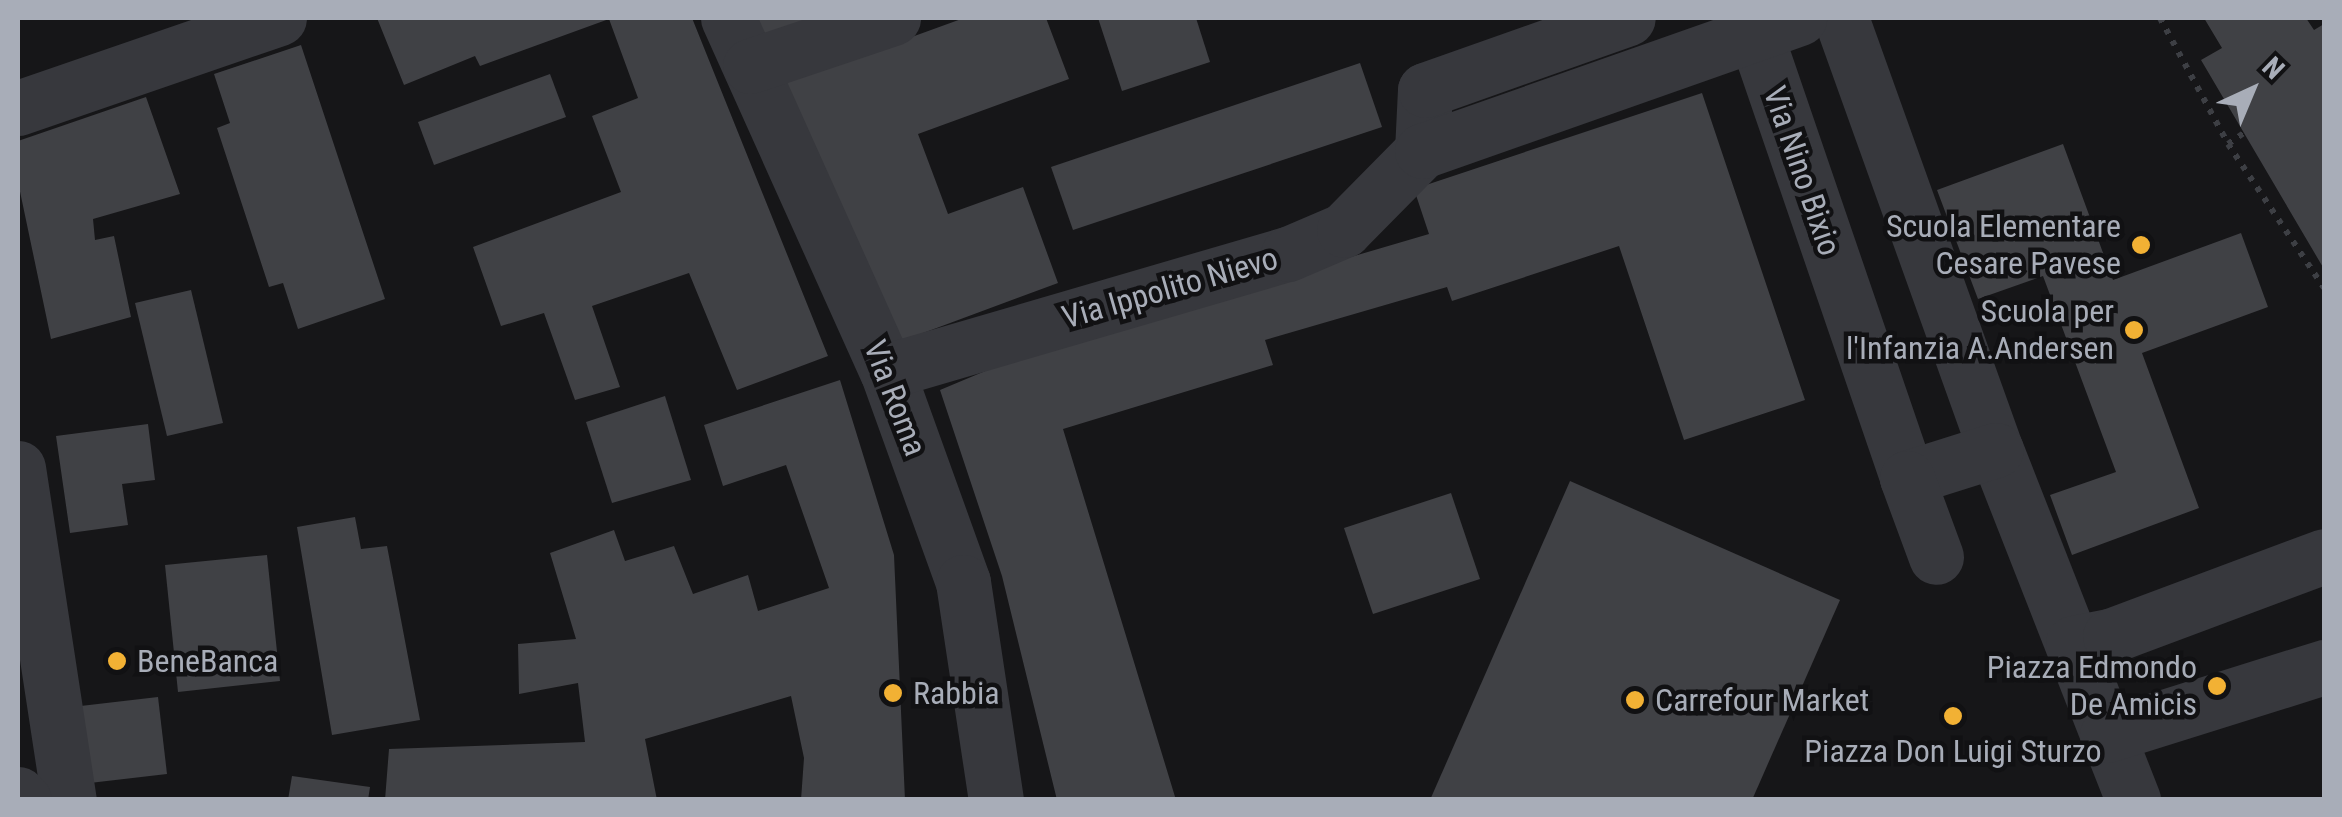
<!DOCTYPE html>
<html>
<head>
<meta charset="utf-8">
<style>
  body { margin:0 }
  #map { position:relative; width:2342px; height:817px; overflow:hidden; background:#161618; font-family:"Roboto Condensed",sans-serif }
  div>[style] { position:absolute }
  .building>* { inset:0; background:#404145 }
  .path>* { height:6px; margin-top:-3px; transform-origin:0; background:repeating-linear-gradient(90deg,#3d3f44 0 5px,transparent 0 13px) }
  .minor>* { height:55px; margin:-27.5px; padding:0 27.5px; transform-origin:27.5px; border-radius:27.5px; background:#37383d }
  .dots>* { width:28px; height:28px; translate:-50% -50%; box-sizing:border-box; border:5px solid #111113; border-radius:50% }
  span { translate:-50% -50%; white-space:nowrap; text-align:center; line-height:1.15; -webkit-text-stroke:9px #111113; paint-order:stroke }
  .street-label { font-size:32px; color:#a8adb8 }
  .poi-label { font-size:32px; color:#a8adb8 }
  .right { translate:-100% -50%; text-align:right }
  .left { translate:0 -50%; text-align:left }
  .frame { position:absolute; inset:0; border:20px solid #a8adb8; pointer-events:none }
  .north { position:absolute; left:2202px; top:40px; width:100px; height:100px; -webkit-text-stroke:8px #111113; paint-order:stroke; rotate:44deg; font-size:28px; font-weight:700; line-height:40px; text-align:center; color:#a8adb8 }
  .north::after { content:''; display:block; margin:auto; width:35px; height:45px; background:#a8adb8; clip-path:polygon(50% 0,100% 100%,50% 72%,0 100%) }
</style>
</head>
<body>
<div id="map">
  <div class="building">
    <i style="clip-path:polygon(377px 18px,692px 18px,828px 356px,737px 390px,689px 273px,592px 306px,620px 387px,575px 400px,544px 313px,501px 326px,473px 247px,621px 192px,592px 116px,638px 98px,609px 19px,480px 66px,475px 56px,404px 85px)"></i>
    <i style="clip-path:polygon(750px 18px,824px 18px,760px 43px)"></i>
    <i style="clip-path:polygon(964px 18px,1046px 18px,1069px 79px,918px 134px,948px 214px,1023px 187px,1058px 283px,899px 342px,785px 83px)"></i>
    <i style="clip-path:polygon(1098px 18px,1196px 18px,1210px 62px,1122px 91px)"></i>
    <i style="clip-path:polygon(2204px 18px,2306px 18px,2314px 30px,2324px 24px,2324px 269px,2201px 60px,2222px 48px)"></i>
    <i style="clip-path:polygon(301px 45px,385px 299px,298px 329px,283px 283px,269px 287px,217px 128px,230px 123px,214px 74px)"></i>
    <i style="clip-path:polygon(1360px 63px,1382px 127px,1073px 230px,1051px 167px)"></i>
    <i style="clip-path:polygon(550px 74px,566px 117px,434px 165px,418px 122px)"></i>
    <i style="clip-path:polygon(1702px 93px,1805px 400px,1684px 440px,1619px 246px,1452px 301px,1447px 287px,1265px 340px,1273px 365px,1063px 429px,1176px 800px,1057px 800px,1002px 576px,940px 390px,1038px 349px,1429px 234px,1414px 189px)"></i>
    <i style="clip-path:polygon(146px 97px,180px 194px,93px 219px,95px 240px,114px 236px,131px 317px,51px 339px,18px 182px,18px 141px)"></i>
    <i style="clip-path:polygon(2063px 144px,2113px 280px,2241px 233px,2268px 307px,2142px 353px,2199px 508px,2072px 555px,2050px 495px,2116px 472px,2043px 276px,1978px 299px,1937px 190px)"></i>
    <i style="clip-path:polygon(191px 290px,223px 423px,167px 436px,135px 303px)"></i>
    <i style="clip-path:polygon(840px 380px,894px 555px,905px 800px,801px 800px,804px 758px,791px 696px,645px 739px,657px 800px,385px 800px,389px 749px,585px 742px,578px 683px,519px 694px,518px 644px,576px 639px,550px 553px,614px 530px,625px 561px,674px 546px,693px 594px,748px 575px,758px 611px,829px 588px,786px 465px,723px 486px,704px 425px)"></i>
    <i style="clip-path:polygon(665px 396px,691px 480px,612px 503px,586px 422px)"></i>
    <i style="clip-path:polygon(148px 424px,155px 480px,122px 484px,128px 525px,70px 533px,56px 436px)"></i>
    <i style="clip-path:polygon(1570px 481px,1840px 600px,1752px 800px,1430px 800px)"></i>
    <i style="clip-path:polygon(1451px 493px,1480px 579px,1373px 614px,1344px 528px)"></i>
    <i style="clip-path:polygon(355px 517px,361px 549px,387px 546px,420px 720px,332px 735px,297px 527px)"></i>
    <i style="clip-path:polygon(267px 555px,280px 681px,178px 692px,165px 565px)"></i>
    <i style="clip-path:polygon(158px 697px,167px 774px,81px 784px,72px 707px)"></i>
    <i style="clip-path:polygon(292px 776px,370px 787px,368px 800px,288px 800px)"></i>
  </div>
  <div class="path">
    <i style="left:2160px;top:18px;width:143px;rotate:61.6deg"></i>
    <i style="left:2228px;top:144px;width:173px;rotate:56.3deg"></i>
    <i style="left:2228px;top:144px;width:19px;rotate:-35deg"></i>
  </div>
  <div class="minor">
    <i style="left:728px;top:18px;width:387px;rotate:65.8deg"></i>
    <i style="left:887px;top:371px;width:224px;rotate:70.2deg"></i>
    <i style="left:963px;top:582px;width:220px;rotate:81.4deg"></i>
    <i style="left:1841px;top:18px;width:459px;rotate:70.3deg"></i>
    <i style="left:1996px;top:450px;width:376px;rotate:68.6deg"></i>
    <i style="left:1755px;top:33px;width:470px;rotate:71.1deg"></i>
    <i style="left:1907px;top:478px;width:93px;rotate:-17.5deg"></i>
    <i style="left:750px;top:66px;width:151px;rotate:-18.6deg"></i>
    <i style="left:18px;top:108px;width:276px;rotate:-19deg"></i>
    <i style="left:1422px;top:151px;width:61px;rotate:-87.2deg"></i>
    <i style="left:1425px;top:90px;width:215px;rotate:-19.5deg"></i>
    <i style="left:887px;top:371px;width:418px;rotate:-16.3deg"></i>
    <i style="left:1288px;top:254px;width:61px;rotate:-23.2deg"></i>
    <i style="left:1344px;top:230px;width:111px;rotate:-45.4deg"></i>
    <i style="left:1422px;top:151px;width:400px;rotate:-19.4deg"></i>
    <i style="left:18px;top:468px;width:336px;rotate:81.3deg"></i>
    <i style="left:1907px;top:478px;width:84px;rotate:69.8deg"></i>
    <i style="left:2073px;top:643px;width:38px;rotate:-11deg"></i>
    <i style="left:2110px;top:636px;width:228px;rotate:-20.5deg"></i>
    <i style="left:2107px;top:735px;width:227px;rotate:-17.4deg"></i>
    <i style="left:18px;top:794px;width:8px;rotate:45deg"></i>
  </div>
  <div class="dots">
    <i style="left:2141px;top:245px;background:#f2b134"></i>
    <i style="left:2134px;top:330px;background:#f2b134"></i>
    <i style="left:117px;top:661px;background:#f2b134"></i>
    <i style="left:2217px;top:686px;background:#f2b134"></i>
    <i style="left:893px;top:693px;background:#f2b134"></i>
    <i style="left:1635px;top:700px;background:#f2b134"></i>
    <i style="left:1953px;top:716px;background:#f2b134"></i>
  </div>
  <div class="street-label">
    <span style="left:1802px;top:171px;rotate:71deg">Via Nino Bixio</span>
    <span style="left:1170px;top:288px;rotate:-16deg">Via Ippolito Nievo</span>
    <span style="left:895px;top:398px;rotate:69deg">Via Roma</span>
  </div>
  <div class="poi-label">
    <span class="right" style="left:2121px;top:245px">Scuola Elementare<br>Cesare Pavese</span>
    <span class="right" style="left:2114px;top:330px">Scuola per<br>l'Infanzia A.Andersen</span>
    <span class="left" style="left:137px;top:661px">BeneBanca</span>
    <span class="right" style="left:2197px;top:686px">Piazza Edmondo<br>De Amicis</span>
    <span class="left" style="left:913px;top:693px">Rabbia</span>
    <span class="left" style="left:1655px;top:700px">Carrefour Market</span>
    <span style="left:1953px;top:751px">Piazza Don Luigi Sturzo</span>
  </div>
  <div class="frame"></div>
  <div class="north">N</div>
</div>
</body>
</html>
